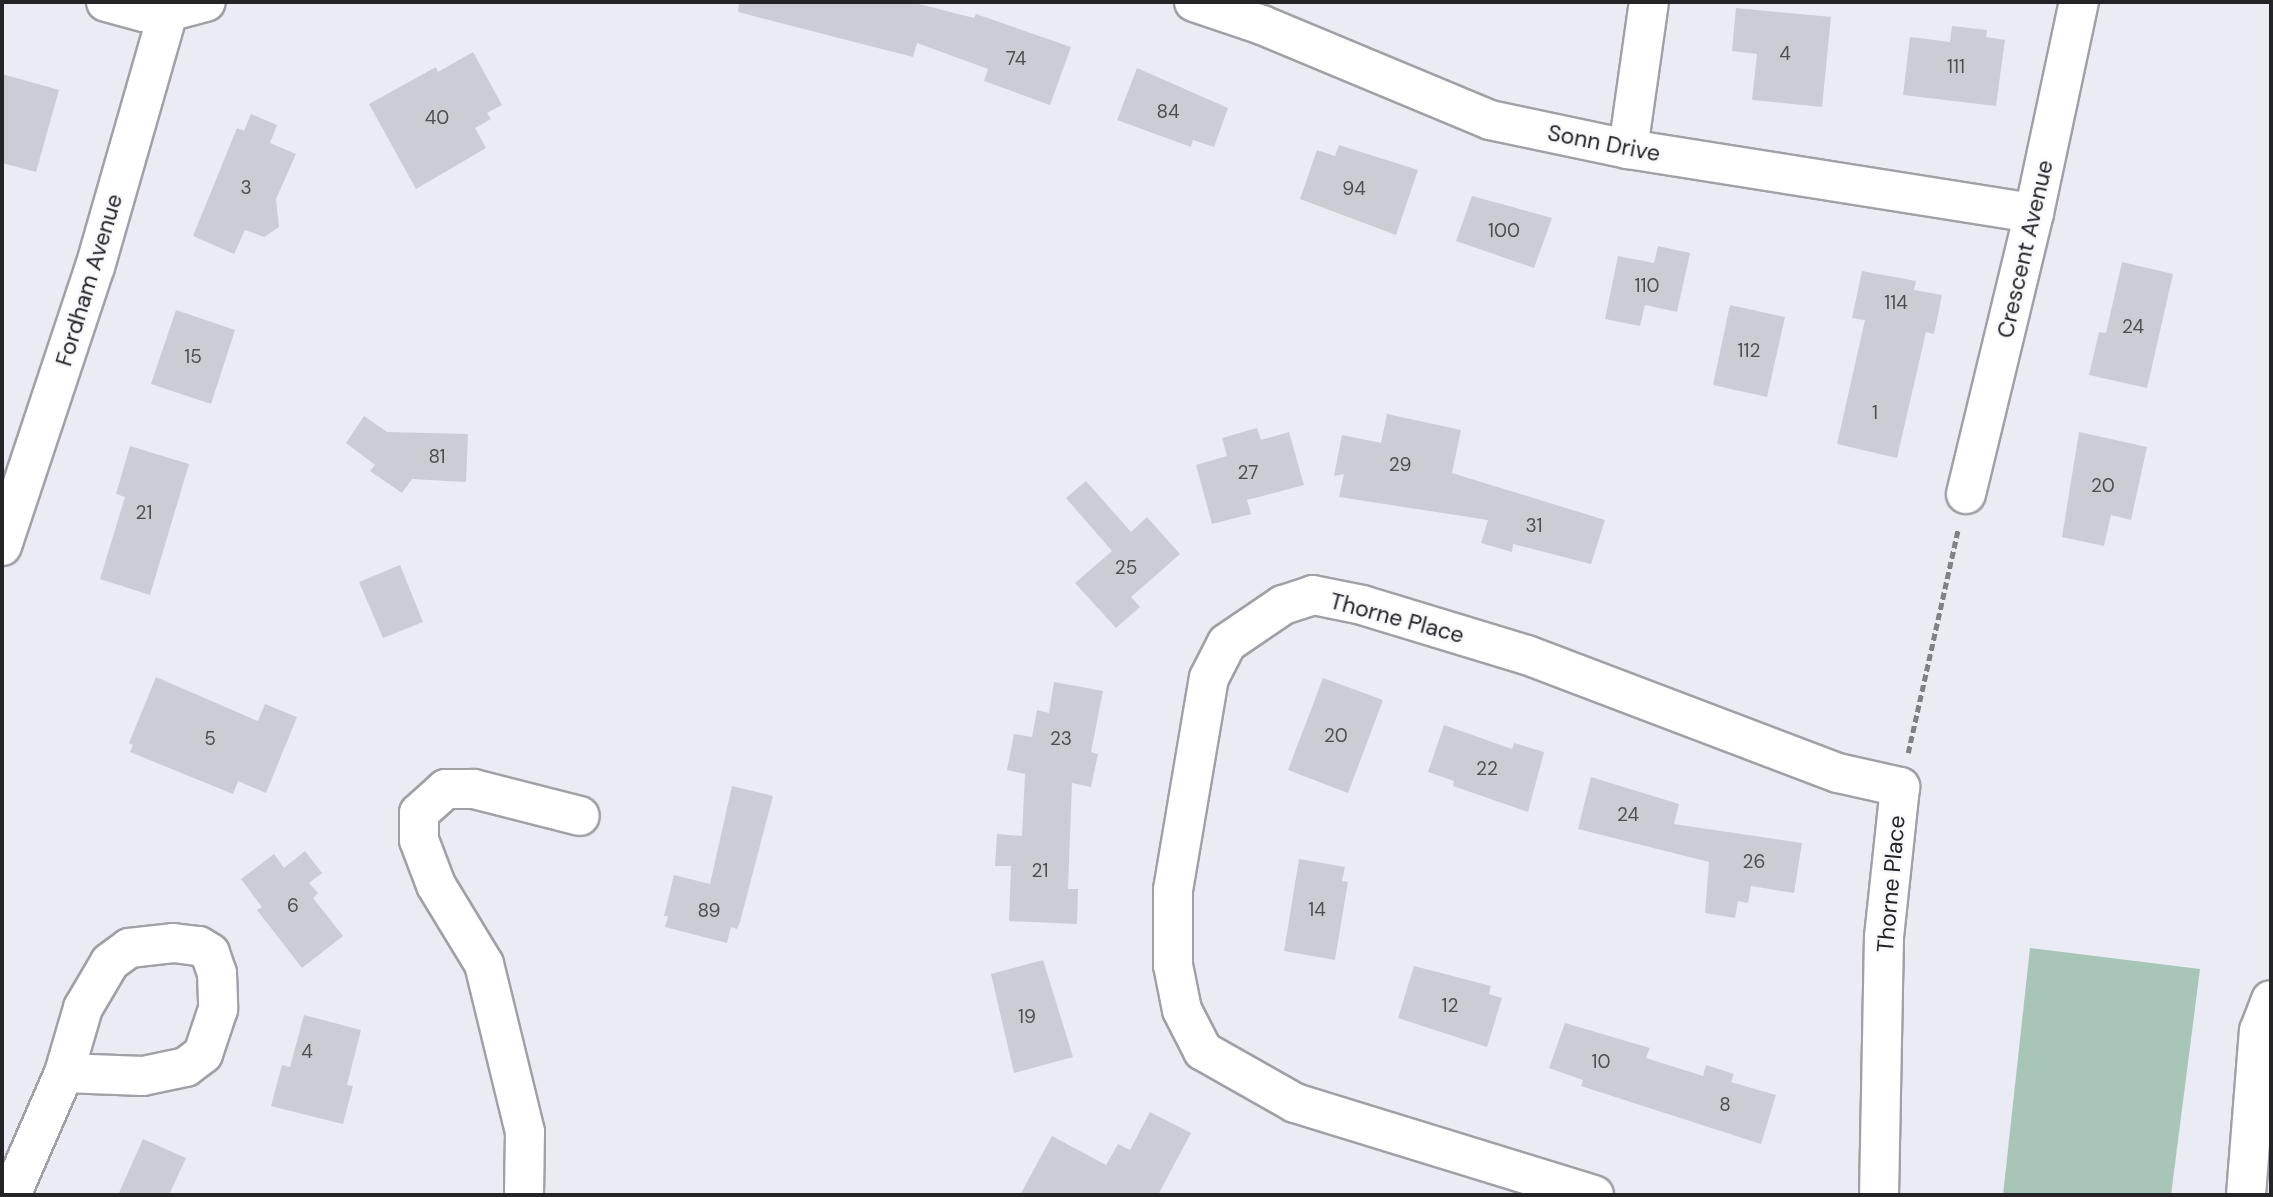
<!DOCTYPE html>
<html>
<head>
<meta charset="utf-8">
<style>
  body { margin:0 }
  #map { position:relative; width:2273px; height:1197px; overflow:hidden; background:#ebebf3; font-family:"DM Sans",sans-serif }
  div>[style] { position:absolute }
  .green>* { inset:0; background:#a8c6b7 }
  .building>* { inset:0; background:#cccdd4 }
  .path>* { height:4.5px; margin-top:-2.25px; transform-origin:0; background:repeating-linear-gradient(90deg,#808085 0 7px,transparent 0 10.5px) }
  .roads { filter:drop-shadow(2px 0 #a0a0a7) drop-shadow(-2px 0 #a0a0a7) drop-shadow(0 2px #a0a0a7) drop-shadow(0 -2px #a0a0a7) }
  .minor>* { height:38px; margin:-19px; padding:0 19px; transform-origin:19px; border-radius:19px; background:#fff }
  span { translate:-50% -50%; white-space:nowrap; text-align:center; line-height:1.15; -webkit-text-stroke:5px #f8f8ff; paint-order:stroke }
  .number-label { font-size:19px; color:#4e4e52 }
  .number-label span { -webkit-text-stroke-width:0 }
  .street-label { font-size:23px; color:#242427 }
  .frame { position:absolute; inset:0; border:4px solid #242427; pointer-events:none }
</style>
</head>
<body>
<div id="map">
  <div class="green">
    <i style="clip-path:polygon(2030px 948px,2200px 969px,2171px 1195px,2003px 1195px)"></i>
  </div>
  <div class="building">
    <i style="clip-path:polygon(739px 2px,911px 2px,974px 18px,976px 14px,1071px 47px,1050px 105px,984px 81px,988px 69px,917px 43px,913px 57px,738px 12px)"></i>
    <i style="clip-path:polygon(1736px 8px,1831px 17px,1822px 107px,1752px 100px,1757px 54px,1732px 51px)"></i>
    <i style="clip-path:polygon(1952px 26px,1987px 30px,1986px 37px,2005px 40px,1996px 106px,1903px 95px,1910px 37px,1950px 42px)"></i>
    <i style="clip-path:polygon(473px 52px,502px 105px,487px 113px,491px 119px,475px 128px,486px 148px,416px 189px,369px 104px,436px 67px,438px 72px)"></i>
    <i style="clip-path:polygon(1137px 68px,1228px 108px,1214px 147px,1193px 140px,1191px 147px,1117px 120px)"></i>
    <i style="clip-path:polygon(2px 74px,59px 90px,36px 172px,2px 163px)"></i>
    <i style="clip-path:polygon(251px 114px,277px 125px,270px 143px,296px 154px,276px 199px,279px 227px,264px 237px,245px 230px,234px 254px,193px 236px,237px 128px,244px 131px)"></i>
    <i style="clip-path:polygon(1339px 145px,1418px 170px,1396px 235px,1300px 199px,1317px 150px,1335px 156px)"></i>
    <i style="clip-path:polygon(1472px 196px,1552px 218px,1534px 268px,1456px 241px)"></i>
    <i style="clip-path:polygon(1658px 246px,1690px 253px,1677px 312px,1645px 305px,1640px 326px,1605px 319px,1618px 256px,1654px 263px)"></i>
    <i style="clip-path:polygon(2122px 262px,2173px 274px,2147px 388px,2089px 375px,2099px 332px,2106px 333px)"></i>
    <i style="clip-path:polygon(1862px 271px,1916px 281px,1914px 290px,1942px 295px,1934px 334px,1926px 332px,1897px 458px,1837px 444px,1865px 320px,1852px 318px)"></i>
    <i style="clip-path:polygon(1730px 305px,1785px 317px,1767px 397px,1713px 385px)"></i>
    <i style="clip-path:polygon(176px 310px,235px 330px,211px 404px,151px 384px)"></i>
    <i style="clip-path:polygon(1387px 414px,1461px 430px,1452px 473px,1605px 520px,1591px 564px,1513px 544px,1512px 552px,1481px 543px,1488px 520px,1339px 497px,1344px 474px,1334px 476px,1342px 435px,1381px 443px)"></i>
    <i style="clip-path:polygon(364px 416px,387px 432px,468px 434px,466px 482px,412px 479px,402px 493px,370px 471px,375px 465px,346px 443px)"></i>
    <i style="clip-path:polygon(1257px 428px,1261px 440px,1289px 432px,1304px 485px,1247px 500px,1251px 514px,1212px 524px,1196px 465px,1227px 456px,1222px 438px)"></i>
    <i style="clip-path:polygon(2079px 432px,2147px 447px,2131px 520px,2111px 515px,2104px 546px,2062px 537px)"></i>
    <i style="clip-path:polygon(130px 446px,189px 464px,150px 595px,100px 579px,125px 497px,116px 494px)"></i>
    <i style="clip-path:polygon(1086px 481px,1131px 532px,1147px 517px,1180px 554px,1131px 597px,1140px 607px,1116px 628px,1075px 583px,1112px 551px,1066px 498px)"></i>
    <i style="clip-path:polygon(400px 565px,423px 622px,383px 638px,359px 582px)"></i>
    <i style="clip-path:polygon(156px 677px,258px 721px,265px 704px,297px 717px,266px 793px,238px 781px,233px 794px,130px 752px,133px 745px,129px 743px)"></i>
    <i style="clip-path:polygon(1323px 678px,1383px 700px,1348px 793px,1288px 770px)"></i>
    <i style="clip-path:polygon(1054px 682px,1103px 691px,1091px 752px,1098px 754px,1091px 787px,1072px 783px,1068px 889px,1078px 889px,1077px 924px,1009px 921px,1011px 866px,995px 866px,997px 834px,1022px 836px,1025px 774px,1007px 770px,1014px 734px,1032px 737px,1037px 710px,1049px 713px)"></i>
    <i style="clip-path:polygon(1444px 725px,1512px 749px,1514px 743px,1544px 752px,1528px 812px,1453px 786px,1454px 781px,1428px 772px)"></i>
    <i style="clip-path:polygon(1591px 777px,1679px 804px,1674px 824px,1802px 843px,1794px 893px,1751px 886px,1748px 903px,1738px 901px,1735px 918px,1705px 913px,1709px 862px,1578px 829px)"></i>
    <i style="clip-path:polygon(732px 786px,773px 796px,740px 922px,737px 929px,731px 927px,727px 943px,665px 927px,668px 916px,664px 916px,674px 875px,710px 884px)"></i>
    <i style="clip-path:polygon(305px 851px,322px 873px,309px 883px,318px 893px,313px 898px,343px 936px,302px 968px,257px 910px,262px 907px,241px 879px,274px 854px,284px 868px)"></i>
    <i style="clip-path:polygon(1299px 859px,1345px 867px,1342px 881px,1348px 882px,1335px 960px,1284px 951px)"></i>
    <i style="clip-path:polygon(1043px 960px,1073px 1057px,1014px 1073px,991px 974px)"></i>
    <i style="clip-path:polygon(1414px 966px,1491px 986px,1489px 994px,1502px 998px,1487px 1047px,1398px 1018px)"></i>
    <i style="clip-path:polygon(304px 1015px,361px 1030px,347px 1085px,353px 1086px,343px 1124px,271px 1106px,282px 1065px,290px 1067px)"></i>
    <i style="clip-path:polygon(1565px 1023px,1650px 1048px,1646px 1058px,1703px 1076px,1706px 1065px,1734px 1074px,1731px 1082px,1776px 1095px,1761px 1144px,1581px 1086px,1583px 1080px,1549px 1068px)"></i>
    <i style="clip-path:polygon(1150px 1112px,1191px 1133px,1159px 1193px,1163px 1195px,1020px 1195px,1052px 1136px,1106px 1165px,1118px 1144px,1130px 1150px)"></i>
    <i style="clip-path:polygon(143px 1139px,186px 1158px,169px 1195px,118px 1195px)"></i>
  </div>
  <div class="path">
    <i style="left:1908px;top:753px;width:230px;rotate:-77.4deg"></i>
  </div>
  <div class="roads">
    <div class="minor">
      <i style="left:106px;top:2px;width:39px;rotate:15deg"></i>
      <i style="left:144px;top:12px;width:24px"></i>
      <i style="left:168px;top:12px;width:39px;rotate:-15deg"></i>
      <i style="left:1194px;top:2px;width:72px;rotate:18.7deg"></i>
      <i style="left:1262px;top:25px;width:247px;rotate:22.6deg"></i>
      <i style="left:1490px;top:120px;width:141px;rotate:11.9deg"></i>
      <i style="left:1628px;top:149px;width:411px;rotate:9deg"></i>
      <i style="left:1628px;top:149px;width:148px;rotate:-81.9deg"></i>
      <i style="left:1966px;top:494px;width:289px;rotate:-76.4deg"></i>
      <i style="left:2034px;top:213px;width:216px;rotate:-78deg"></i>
      <i style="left:2px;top:546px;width:294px;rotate:-71.6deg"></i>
      <i style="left:95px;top:267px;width:265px;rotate:-74deg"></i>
      <i style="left:173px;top:943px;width:26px;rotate:7deg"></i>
      <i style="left:199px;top:946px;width:13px;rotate:32deg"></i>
      <i style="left:210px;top:953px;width:21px;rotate:71deg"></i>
      <i style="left:217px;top:973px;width:36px;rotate:88deg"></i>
      <i style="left:218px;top:1009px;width:47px;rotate:108.4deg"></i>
      <i style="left:203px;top:1054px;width:21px;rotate:143deg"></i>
      <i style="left:186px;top:1067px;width:44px;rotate:168.2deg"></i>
      <i style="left:143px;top:1076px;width:79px;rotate:-177.8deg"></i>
      <i style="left:64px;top:1073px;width:68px;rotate:-73.7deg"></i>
      <i style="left:83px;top:1008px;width:53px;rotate:-59.6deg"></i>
      <i style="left:110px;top:962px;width:24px;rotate:-36deg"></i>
      <i style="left:129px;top:948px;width:44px;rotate:-6.5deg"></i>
      <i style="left:11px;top:1195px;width:133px;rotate:-66.5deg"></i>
      <i style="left:524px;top:1195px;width:63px;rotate:-89.1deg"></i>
      <i style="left:525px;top:1132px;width:173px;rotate:-103.7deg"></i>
      <i style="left:484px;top:964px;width:92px;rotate:-121.3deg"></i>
      <i style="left:436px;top:885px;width:48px;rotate:-110.7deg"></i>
      <i style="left:419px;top:840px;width:27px;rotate:-90deg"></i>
      <i style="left:419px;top:813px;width:36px;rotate:-42deg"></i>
      <i style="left:446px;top:789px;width:28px"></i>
      <i style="left:474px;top:789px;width:109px;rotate:14.3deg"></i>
      <i style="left:1594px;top:1195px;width:313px;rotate:-162.9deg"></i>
      <i style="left:1295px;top:1103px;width:106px;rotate:-150.5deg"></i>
      <i style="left:1203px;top:1051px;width:46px;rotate:-117.1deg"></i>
      <i style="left:1182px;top:1010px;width:46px;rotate:-101.3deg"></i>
      <i style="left:1173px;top:965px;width:75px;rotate:-90deg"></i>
      <i style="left:1173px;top:890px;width:215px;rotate:-80.4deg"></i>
      <i style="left:1209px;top:678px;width:39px;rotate:-63deg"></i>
      <i style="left:1227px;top:643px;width:68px;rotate:-34.2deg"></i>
      <i style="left:1283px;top:605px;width:32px;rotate:-18deg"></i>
      <i style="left:1313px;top:595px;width:50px;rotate:11.5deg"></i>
      <i style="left:1362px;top:605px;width:172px;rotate:16.9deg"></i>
      <i style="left:1527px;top:655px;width:333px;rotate:20.8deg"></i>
      <i style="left:1838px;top:773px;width:64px;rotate:12.7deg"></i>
      <i style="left:1900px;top:787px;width:150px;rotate:96.1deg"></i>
      <i style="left:1884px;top:936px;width:259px;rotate:91.1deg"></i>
      <i style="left:2246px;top:1195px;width:165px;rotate:-85.5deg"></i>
      <i style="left:2259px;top:1031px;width:33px;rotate:-69deg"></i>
    </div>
  </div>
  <div class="number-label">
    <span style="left:1785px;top:54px">4</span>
    <span style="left:1016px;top:59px">74</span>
    <span style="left:1956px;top:67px">111</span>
    <span style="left:1168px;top:112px">84</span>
    <span style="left:437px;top:118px">40</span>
    <span style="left:246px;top:188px">3</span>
    <span style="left:1354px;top:189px">94</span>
    <span style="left:1504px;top:231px">100</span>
    <span style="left:1647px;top:286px">110</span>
    <span style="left:1896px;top:303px">114</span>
    <span style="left:2133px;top:327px">24</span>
    <span style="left:1749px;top:351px">112</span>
    <span style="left:193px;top:357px">15</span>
    <span style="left:1875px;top:413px">1</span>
    <span style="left:437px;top:457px">81</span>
    <span style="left:1400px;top:465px">29</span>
    <span style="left:1248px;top:473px">27</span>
    <span style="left:2103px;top:486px">20</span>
    <span style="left:144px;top:513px">21</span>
    <span style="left:1534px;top:526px">31</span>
    <span style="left:1126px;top:568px">25</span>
    <span style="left:1336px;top:736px">20</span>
    <span style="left:210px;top:739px">5</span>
    <span style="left:1061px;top:739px">23</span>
    <span style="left:1487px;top:769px">22</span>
    <span style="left:1628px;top:815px">24</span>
    <span style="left:1754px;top:862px">26</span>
    <span style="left:1040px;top:871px">21</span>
    <span style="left:293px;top:906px">6</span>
    <span style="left:1317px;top:910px">14</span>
    <span style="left:709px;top:911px">89</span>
    <span style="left:1450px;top:1006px">12</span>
    <span style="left:1027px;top:1017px">19</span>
    <span style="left:307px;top:1052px">4</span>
    <span style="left:1601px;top:1062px">10</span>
    <span style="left:1725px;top:1105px">8</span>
  </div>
  <div class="street-label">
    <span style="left:1604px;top:143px;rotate:11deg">Sonn Drive</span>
    <span style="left:2025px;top:249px;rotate:-77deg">Crescent Avenue</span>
    <span style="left:89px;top:280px;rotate:-73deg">Fordham Avenue</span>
    <span style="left:1397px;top:618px;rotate:15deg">Thorne Place</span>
    <span style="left:1891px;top:884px;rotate:-85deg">Thorne Place</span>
  </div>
  <div class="frame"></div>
</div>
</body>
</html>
